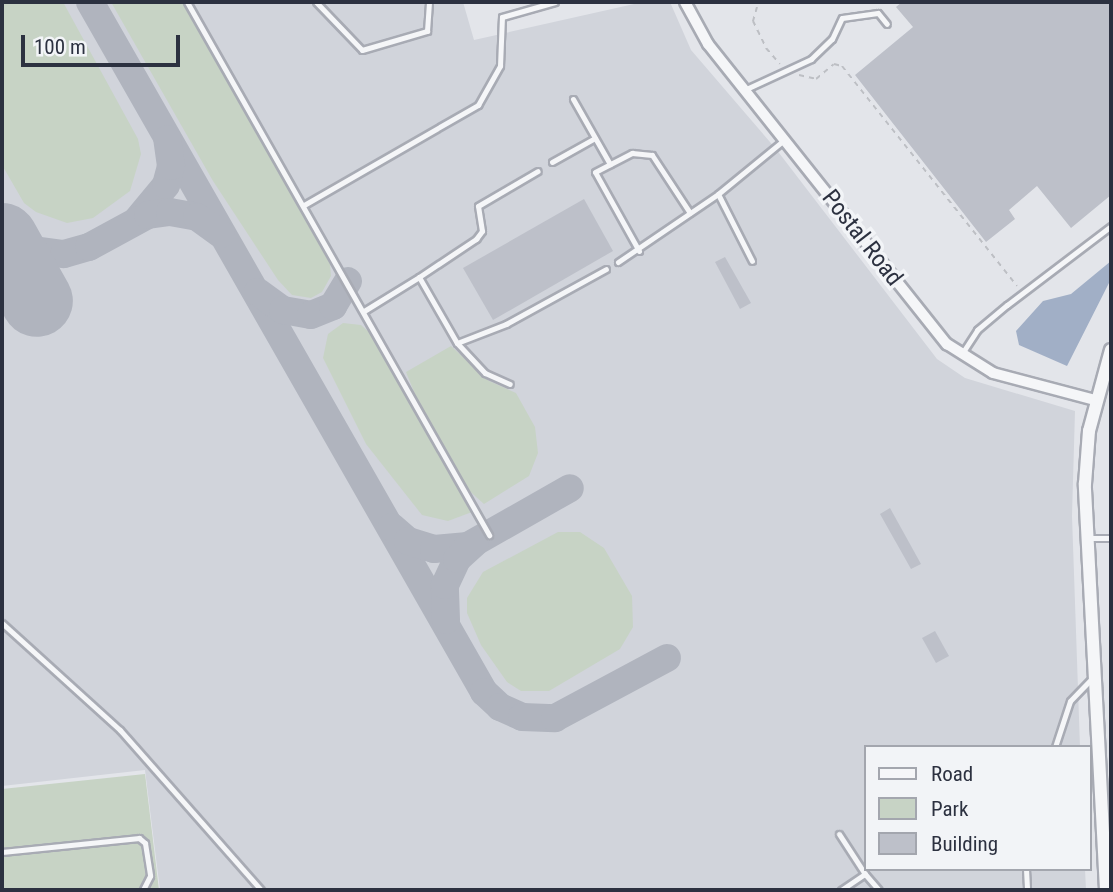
<!DOCTYPE html>
<html>
<head>
<meta charset="utf-8">
<style>
  body { margin:0 }
  #map { position:relative; width:1113px; height:892px; overflow:hidden; background:#e3e5ea; font-family:"Roboto Condensed",sans-serif }
  div>[style] { position:absolute }
  .built>* { inset:0; background:#d1d4db }
  .green>* { inset:0; background:#c7d3c5 }
  .water>* { inset:0; background:#a1afc6 }
  .taxiway>* { height:28px; margin:-14px; padding:0 14px; transform-origin:14px; border-radius:14px; background:#b0b4be }
  .runway>* { height:72px; margin:-36px; padding:0 36px; transform-origin:36px; border-radius:36px; background:#b0b4be }
  .building>* { inset:0; background:#bdc0c9 }
  .path>* { height:2px; margin-top:-1px; transform-origin:0; background:repeating-linear-gradient(90deg,#bdbfc4 0 5px,transparent 0 10px) }
  .roads { filter:drop-shadow(2px 0 #a8abb4) drop-shadow(-2px 0 #a8abb4) drop-shadow(0 2px #a8abb4) drop-shadow(0 -2px #a8abb4) }
  .service>* { height:5px; margin:-2.5px; padding:0 2.5px; transform-origin:2.5px; border-radius:2.5px; background:#f5f6f8 }
  .minor>* { height:10px; margin:-5px; padding:0 5px; transform-origin:5px; border-radius:5px; background:#f5f6f8 }
  .tertiary>* { height:12px; margin:-6px; padding:0 6px; transform-origin:6px; border-radius:6px; background:#f5f6f8 }
  span { translate:-50% -50%; white-space:nowrap; text-align:center; line-height:1.15; -webkit-text-stroke:7px #f2f4f7; paint-order:stroke }
  .street-label { font-size:24px; color:#2c3140 }
  .frame { position:absolute; inset:0; border:4px solid #2c3140; pointer-events:none }
  .legend { position:absolute; left:864px; top:745px; width:228px; height:126px; box-sizing:border-box; background:#f2f4f7; border:2px solid #a3a6ae; margin:0; padding:9px 12px; list-style:none; font-size:21px; color:#2c3140 }
  .legend li { display:flex; align-items:center; gap:14px; height:35px }
  .legend b { width:35px; border:2px solid #a3a6ae }
  .scale { position:absolute; left:21px; top:35px; width:159px; height:32px; box-sizing:border-box; border:4px solid #2c3140; border-top:0; padding-left:9px; font-size:21px; line-height:24px; white-space:nowrap; color:#2c3140; -webkit-text-stroke:5px #f2f4f7; paint-order:stroke }
</style>
</head>
<body>
<div id="map">
  <div class="built">
    <i style="clip-path:polygon(2px 2px,463px 2px,474px 40px,643px 2px,670px 2px,691px 50px,776px 149px,937px 359px,965px 378px,1075px 411px,1072px 516px,1080px 747px,866px 747px,866px 869px,1085px 869px,1086px 890px,160px 890px,145px 770px,2px 786px)"></i>
  </div>
  <div class="green">
    <i style="clip-path:polygon(2px 2px,63px 2px,138px 139px,141px 154px,130px 191px,93px 218px,67px 223px,36px 212px,24px 203px,2px 165px)"></i>
    <i style="clip-path:polygon(111px 2px,184px 2px,330px 264px,331px 276px,322px 292px,311px 298px,292px 295px,278px 280px,213px 181px)"></i>
    <i style="clip-path:polygon(343px 323px,361px 325px,369px 332px,472px 512px,448px 521px,422px 515px,366px 444px,323px 358px,328px 334px)"></i>
    <i style="clip-path:polygon(451px 346px,489px 381px,516px 393px,535px 427px,538px 453px,529px 476px,484px 504px,465px 487px,423px 414px,406px 372px)"></i>
    <i style="clip-path:polygon(558px 532px,580px 532px,604px 548px,632px 596px,633px 627px,620px 649px,549px 691px,521px 691px,507px 682px,481px 645px,467px 613px,467px 598px,483px 572px)"></i>
    <i style="clip-path:polygon(145px 774px,159px 890px,2px 890px,2px 789px)"></i>
  </div>
  <div class="water">
    <i style="clip-path:polygon(1111px 261px,1111px 279px,1067px 366px,1019px 345px,1016px 331px,1043px 301px,1071px 294px)"></i>
  </div>
  <div class="taxiway">
    <i style="left:90px;top:2px;width:795px;rotate:60.27deg"></i>
    <i style="left:484px;top:692px;width:22px;rotate:43deg"></i>
    <i style="left:500px;top:707px;width:24px;rotate:24deg"></i>
    <i style="left:522px;top:717px;width:33px;rotate:2deg"></i>
    <i style="left:555px;top:718px;width:127px;rotate:-28.2deg"></i>
    <i style="left:138px;top:219px;width:44px;rotate:-50.5deg"></i>
    <i style="left:166px;top:185px;width:20px;rotate:-75deg"></i>
    <i style="left:171px;top:166px;width:27px;rotate:-98deg"></i>
    <i style="left:2px;top:234px;width:36px;rotate:27deg"></i>
    <i style="left:34px;top:250px;width:30px;rotate:8deg"></i>
    <i style="left:64px;top:254px;width:26px;rotate:-16deg"></i>
    <i style="left:89px;top:247px;width:67px;rotate:-28.5deg"></i>
    <i style="left:148px;top:215px;width:22px;rotate:-8deg"></i>
    <i style="left:170px;top:212px;width:27px;rotate:10deg"></i>
    <i style="left:197px;top:217px;width:29px;rotate:36deg"></i>
    <i style="left:258px;top:292px;width:31px;rotate:36deg"></i>
    <i style="left:283px;top:310px;width:28px;rotate:10deg"></i>
    <i style="left:311px;top:315px;width:24px;rotate:-22deg"></i>
    <i style="left:333px;top:306px;width:29px;rotate:-59deg"></i>
    <i style="left:392px;top:527px;width:21px;rotate:41deg"></i>
    <i style="left:408px;top:541px;width:27px;rotate:17deg"></i>
    <i style="left:434px;top:549px;width:34px;rotate:-5deg"></i>
    <i style="left:468px;top:546px;width:117px;rotate:-29.6deg"></i>
    <i style="left:446px;top:620px;width:35px;rotate:-92deg"></i>
    <i style="left:445px;top:585px;width:29px;rotate:-65deg"></i>
    <i style="left:457px;top:559px;width:24px;rotate:-42deg"></i>
  </div>
  <div class="runway">
    <i style="left:2px;top:239px;width:71px;rotate:60.6deg"></i>
  </div>
  <div class="building">
    <i style="clip-path:polygon(902px 2px,1111px 2px,1111px 195px,1071px 228px,1037px 186px,1009px 210px,1015px 219px,986px 242px,855px 75px,913px 27px,896px 7px)"></i>
    <i style="clip-path:polygon(584px 199px,613px 251px,493px 320px,463px 268px)"></i>
    <i style="clip-path:polygon(725px 257px,751px 303px,740px 309px,715px 262px)"></i>
    <i style="clip-path:polygon(890px 508px,921px 564px,911px 569px,880px 514px)"></i>
    <i style="clip-path:polygon(935px 631px,949px 656px,936px 663px,922px 638px)"></i>
  </div>
  <div class="path">
    <i style="left:757px;top:7px;width:15px;rotate:106deg"></i>
    <i style="left:753px;top:21px;width:30px;rotate:64deg"></i>
    <i style="left:766px;top:48px;width:21px;rotate:49deg"></i>
    <i style="left:799px;top:75px;width:17px;rotate:13deg"></i>
    <i style="left:816px;top:79px;width:23px;rotate:-40deg"></i>
    <i style="left:834px;top:64px;width:8px;rotate:14deg"></i>
    <i style="left:842px;top:66px;width:281px;rotate:51.5deg"></i>
  </div>
  <div class="roads">
    <div class="service">
      <i style="left:187px;top:2px;width:613px;rotate:60.46deg"></i>
      <i style="left:316px;top:2px;width:66px;rotate:46.2deg"></i>
      <i style="left:362px;top:50px;width:68px;rotate:-16.3deg"></i>
      <i style="left:427px;top:31px;width:29px;rotate:-86deg"></i>
      <i style="left:744px;top:90px;width:74px;rotate:-24.8deg"></i>
      <i style="left:811px;top:59px;width:29px;rotate:-44deg"></i>
      <i style="left:832px;top:39px;width:23px;rotate:-65deg"></i>
      <i style="left:842px;top:18px;width:36px;rotate:-8deg"></i>
      <i style="left:878px;top:13px;width:14px;rotate:51deg"></i>
      <i style="left:573px;top:99px;width:75px;rotate:60.4deg"></i>
      <i style="left:552px;top:162px;width:49px;rotate:-29.2deg"></i>
      <i style="left:718px;top:194px;width:75px;rotate:63.1deg"></i>
      <i style="left:304px;top:205px;width:201px;rotate:-29.9deg"></i>
      <i style="left:478px;top:105px;width:45px;rotate:-60.6deg"></i>
      <i style="left:500px;top:66px;width:49px;rotate:-87.7deg"></i>
      <i style="left:502px;top:17px;width:55px;rotate:-15.8deg"></i>
      <i style="left:639px;top:251px;width:90px;rotate:-119.1deg"></i>
      <i style="left:595px;top:172px;width:42px;rotate:-27.2deg"></i>
      <i style="left:632px;top:153px;width:20px;rotate:6deg"></i>
      <i style="left:652px;top:155px;width:69px;rotate:56.8deg"></i>
      <i style="left:618px;top:262px;width:121px;rotate:-34.2deg"></i>
      <i style="left:718px;top:194px;width:85px;rotate:-39.3deg"></i>
      <i style="left:419px;top:277px;width:69px;rotate:-33.7deg"></i>
      <i style="left:476px;top:239px;width:10px;rotate:-53deg"></i>
      <i style="left:482px;top:231px;width:25px;rotate:-99deg"></i>
      <i style="left:478px;top:206px;width:69px;rotate:-30.3deg"></i>
      <i style="left:364px;top:311px;width:65px;rotate:-31.7deg"></i>
      <i style="left:419px;top:277px;width:76px;rotate:60.1deg"></i>
      <i style="left:457px;top:343px;width:53px;rotate:-21.2deg"></i>
      <i style="left:506px;top:324px;width:114px;rotate:-28.8deg"></i>
      <i style="left:457px;top:343px;width:41px;rotate:47deg"></i>
      <i style="left:485px;top:373px;width:27px;rotate:24deg"></i>
      <i style="left:961px;top:355px;width:30px;rotate:-57deg"></i>
      <i style="left:977px;top:330px;width:39px;rotate:-40deg"></i>
      <i style="left:1007px;top:305px;width:131px;rotate:-37.2deg"></i>
      <i style="left:1090px;top:538px;width:21px"></i>
      <i style="left:2px;top:623px;width:159px;rotate:42.2deg"></i>
      <i style="left:120px;top:730px;width:213px;rotate:48.6deg"></i>
      <i style="left:1055px;top:747px;width:48px;rotate:-71.9deg"></i>
      <i style="left:1070px;top:701px;width:32px;rotate:-46deg"></i>
      <i style="left:839px;top:834px;width:48px;rotate:57deg"></i>
      <i style="left:2px;top:852px;width:138px;rotate:-5.8deg"></i>
      <i style="left:139px;top:838px;width:8px;rotate:40deg"></i>
      <i style="left:145px;top:843px;width:33px;rotate:81deg"></i>
      <i style="left:150px;top:876px;width:16px;rotate:117deg"></i>
      <i style="left:1026px;top:869px;width:21px;rotate:87deg"></i>
      <i style="left:841px;top:890px;width:29px;rotate:-34deg"></i>
      <i style="left:865px;top:874px;width:21px;rotate:49deg"></i>
    </div>
    <div class="minor">
      <i style="left:685px;top:2px;width:48px;rotate:61.3deg"></i>
      <i style="left:708px;top:44px;width:384px;rotate:51.5deg"></i>
      <i style="left:947px;top:344px;width:54px;rotate:32.2deg"></i>
      <i style="left:993px;top:373px;width:106px;rotate:14.8deg"></i>
    </div>
    <div class="tertiary">
      <i style="left:1106px;top:890px;width:407px;rotate:-93deg"></i>
      <i style="left:1085px;top:484px;width:53px;rotate:-85.7deg"></i>
      <i style="left:1089px;top:431px;width:84px;rotate:-74.8deg"></i>
    </div>
  </div>
  <div class="street-label">
    <span style="left:862px;top:238px;rotate:52deg">Postal Road</span>
  </div>
  <div class="frame"></div>
  <ul class="legend">
  <li><b style="height:9px;background:#f5f6f8"></b>Road</li>
  <li><b style="height:19px;background:#c7d3c5"></b>Park</li>
  <li><b style="height:19px;background:#bdc0c9"></b>Building</li>
  </ul>
  <div class="scale">100 m</div>
</div>
</body>
</html>
